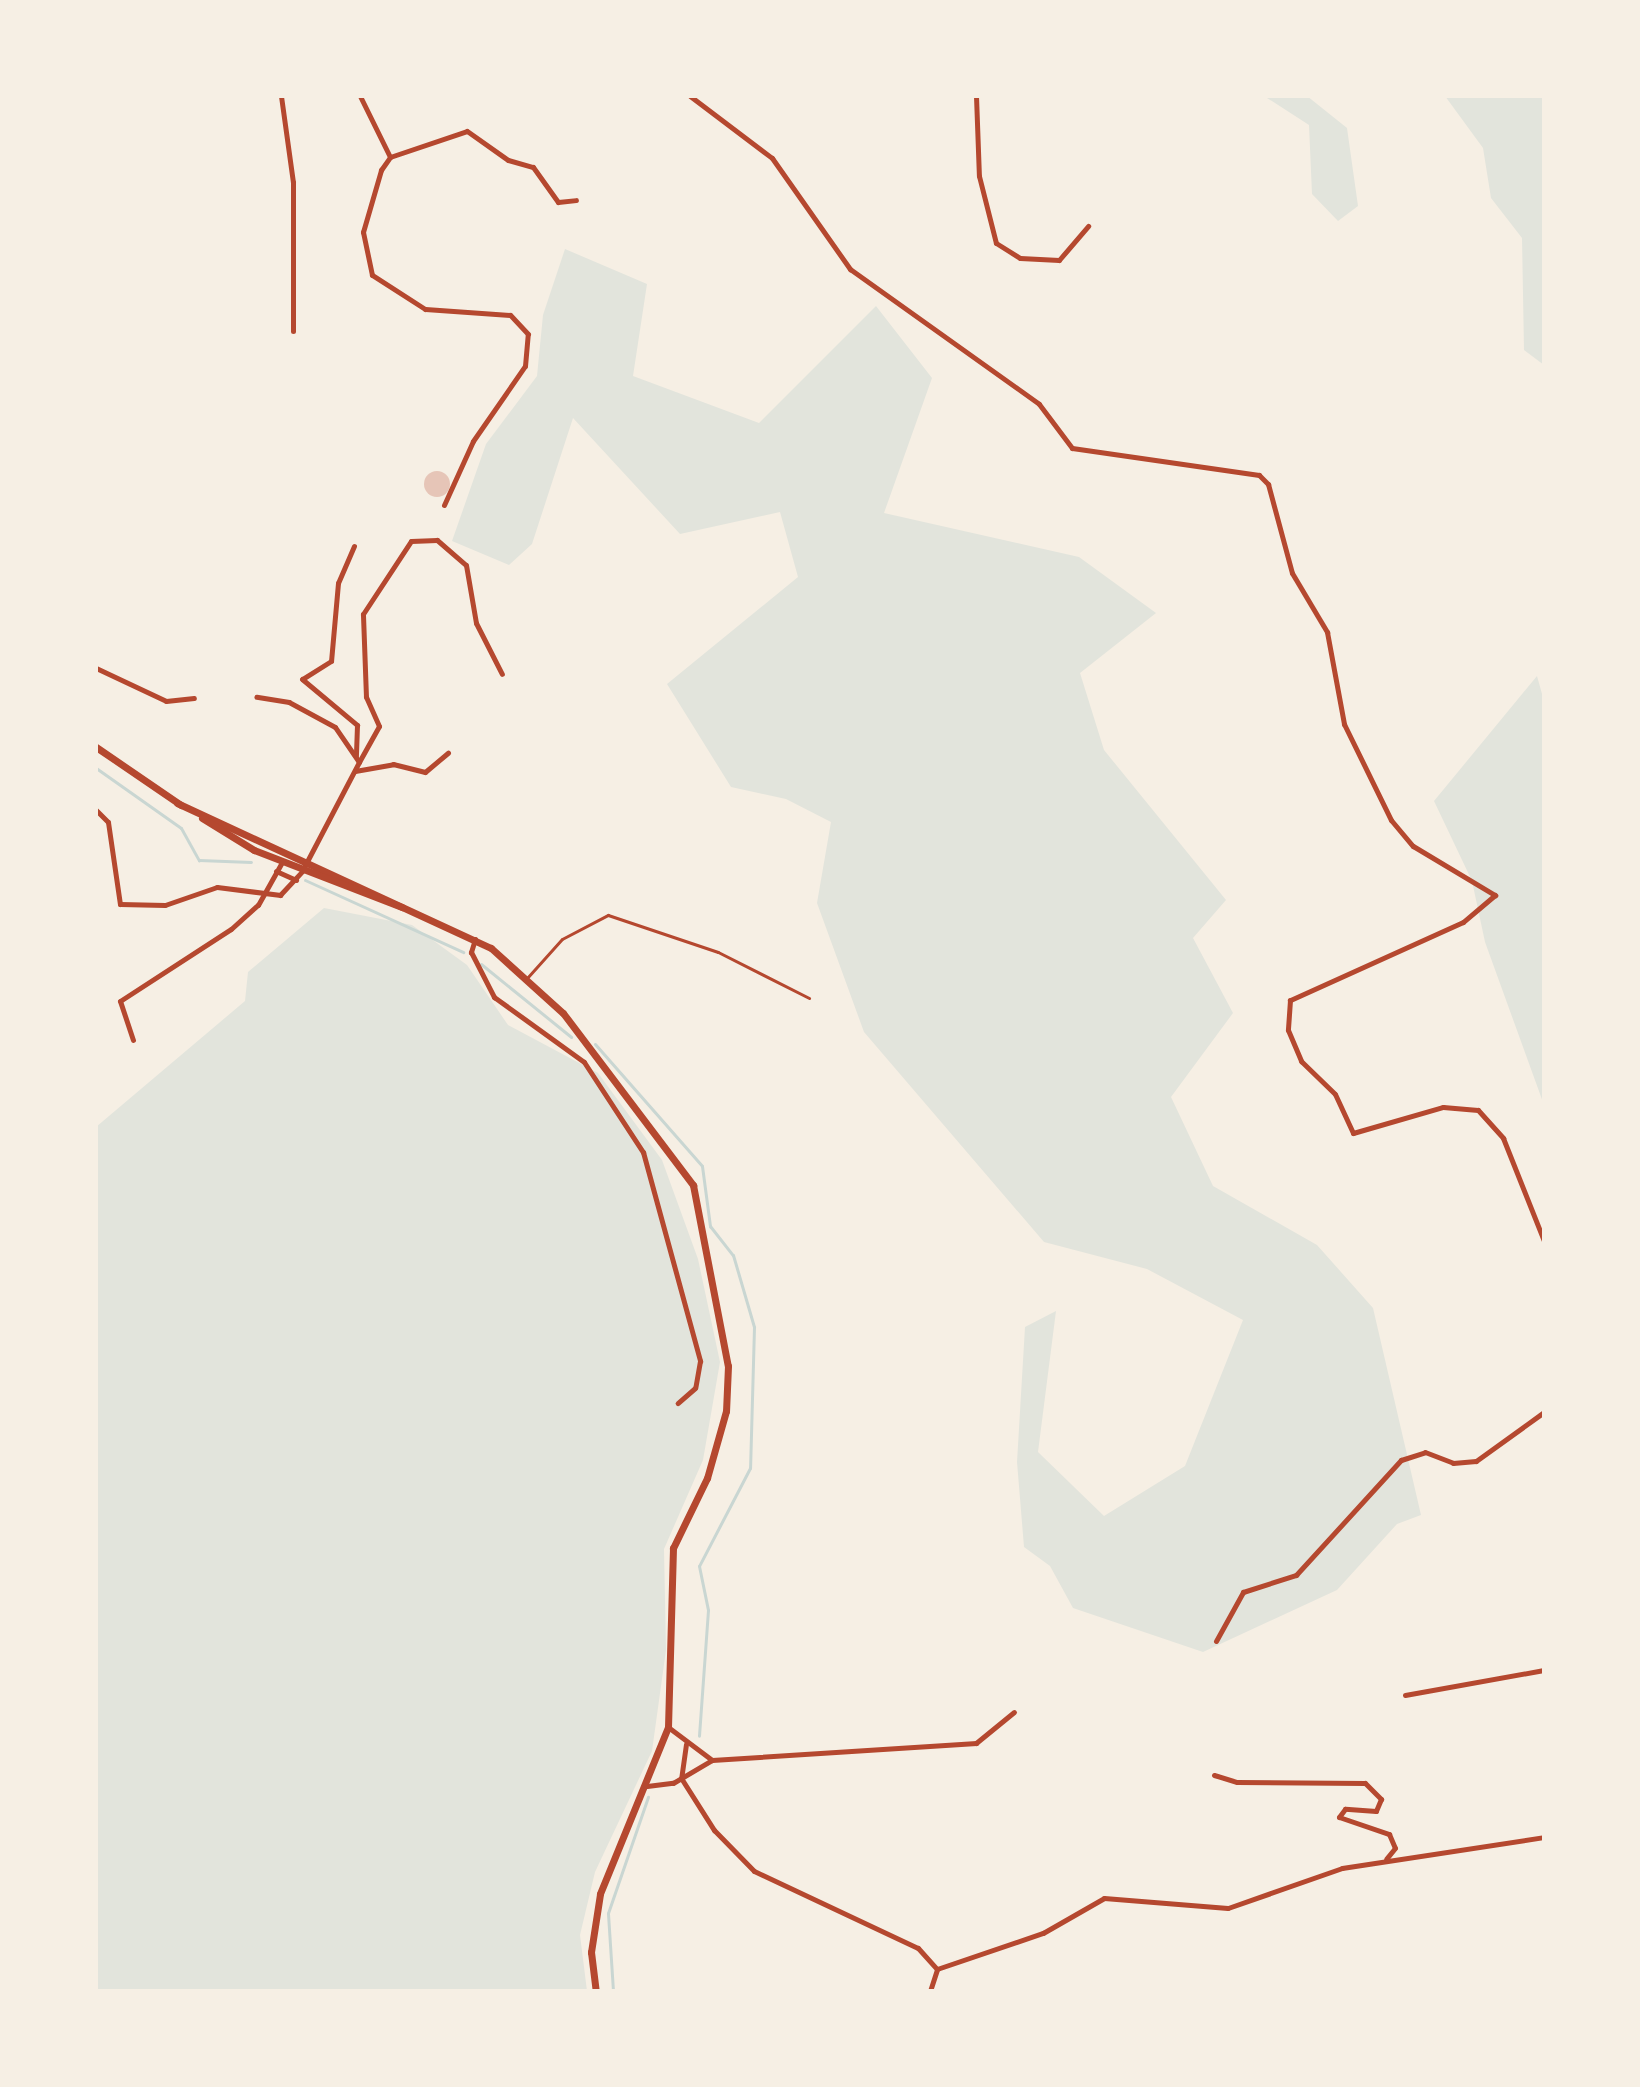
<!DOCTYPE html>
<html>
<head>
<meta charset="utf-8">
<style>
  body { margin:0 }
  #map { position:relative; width:1640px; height:2087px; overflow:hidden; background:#f6efe4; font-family:"IBM Plex Sans",sans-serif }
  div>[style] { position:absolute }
  .green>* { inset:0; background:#e2e4dc }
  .stream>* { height:3px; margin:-1.5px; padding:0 1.5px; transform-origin:1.5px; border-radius:1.5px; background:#c9d6d2 }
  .building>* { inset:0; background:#e6c5b7 }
  .round { border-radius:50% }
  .service>* { height:3px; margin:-1.5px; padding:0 1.5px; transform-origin:1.5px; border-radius:1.5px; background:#b5482f }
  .minor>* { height:5px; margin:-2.5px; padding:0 2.5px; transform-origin:2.5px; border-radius:2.5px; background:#b5482f }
  .secondary>* { height:7px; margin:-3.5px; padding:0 3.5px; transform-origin:3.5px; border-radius:3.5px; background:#b5482f }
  span { translate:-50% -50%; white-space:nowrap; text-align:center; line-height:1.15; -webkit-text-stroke:8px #f6efe4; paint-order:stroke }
  .frame { position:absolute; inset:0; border:98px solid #f6efe4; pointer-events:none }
</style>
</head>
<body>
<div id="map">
  <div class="green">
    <i style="clip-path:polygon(1264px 96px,1307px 96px,1347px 128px,1358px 206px,1338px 221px,1312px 194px,1309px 125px)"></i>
    <i style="clip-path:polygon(1445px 96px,1544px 96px,1544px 365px,1524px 350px,1522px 238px,1491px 198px,1483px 148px)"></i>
    <i style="clip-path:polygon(565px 249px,647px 284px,633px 376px,759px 423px,876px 306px,932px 378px,884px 513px,1079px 557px,1156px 613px,1080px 673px,1104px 750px,1226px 900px,1193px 938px,1233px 1013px,1171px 1097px,1213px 1186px,1317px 1245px,1373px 1308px,1421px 1515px,1397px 1524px,1337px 1590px,1203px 1652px,1073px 1608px,1050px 1566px,1024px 1547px,1017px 1462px,1025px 1327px,1056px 1311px,1038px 1452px,1104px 1516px,1185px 1466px,1243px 1320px,1147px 1269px,1044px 1242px,864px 1032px,817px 903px,831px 822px,786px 799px,731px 787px,667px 684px,798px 577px,780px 512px,680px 534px,573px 418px,532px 544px,509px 565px,452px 541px,486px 444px,537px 376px,543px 315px)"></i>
    <i style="clip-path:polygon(1537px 676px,1544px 701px,1544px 1105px,1485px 942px,1472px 881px,1434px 801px)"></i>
    <i style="clip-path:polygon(324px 908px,412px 925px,467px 965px,508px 1025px,598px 1073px,662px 1160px,698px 1259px,720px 1362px,703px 1460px,664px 1549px,666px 1650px,652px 1751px,595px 1872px,580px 1935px,587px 1991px,96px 1991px,96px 1127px,245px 1001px,248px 972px)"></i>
  </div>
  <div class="stream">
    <i style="left:96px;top:768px;width:104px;rotate:35.2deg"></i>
    <i style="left:181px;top:828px;width:37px;rotate:61deg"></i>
    <i style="left:199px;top:860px;width:52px;rotate:2.2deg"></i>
    <i style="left:305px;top:880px;width:174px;rotate:24.5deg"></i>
    <i style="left:481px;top:964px;width:116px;rotate:39deg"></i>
    <i style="left:595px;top:1044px;width:162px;rotate:48.7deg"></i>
    <i style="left:702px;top:1166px;width:61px;rotate:82.4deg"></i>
    <i style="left:710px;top:1226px;width:37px;rotate:52deg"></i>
    <i style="left:733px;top:1255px;width:75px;rotate:73.7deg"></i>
    <i style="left:754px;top:1327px;width:141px;rotate:91.6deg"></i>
    <i style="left:750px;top:1468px;width:110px;rotate:117.5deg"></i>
    <i style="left:699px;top:1566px;width:45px;rotate:78.4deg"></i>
    <i style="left:708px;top:1610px;width:126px;rotate:94.1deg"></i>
    <i style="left:613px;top:1991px;width:78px;rotate:-93.7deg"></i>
    <i style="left:608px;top:1913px;width:123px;rotate:-71deg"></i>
  </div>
  <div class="building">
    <i class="round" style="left:424px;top:471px;width:26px;height:26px"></i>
  </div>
  <div class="service">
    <i style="left:527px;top:978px;width:52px;rotate:-48.1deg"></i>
    <i style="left:562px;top:939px;width:52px;rotate:-27.6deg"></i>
    <i style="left:608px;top:915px;width:116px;rotate:18.6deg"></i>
    <i style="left:718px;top:952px;width:102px;rotate:26.8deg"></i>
  </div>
  <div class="minor">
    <i style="left:281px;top:96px;width:87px;rotate:82.1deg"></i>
    <i style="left:293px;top:182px;width:149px;rotate:90deg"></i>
    <i style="left:360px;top:96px;width:68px;rotate:63.8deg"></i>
    <i style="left:690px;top:96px;width:103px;rotate:37.1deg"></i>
    <i style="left:772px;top:158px;width:136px;rotate:54.9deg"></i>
    <i style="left:850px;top:269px;width:232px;rotate:35.5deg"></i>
    <i style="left:1039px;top:404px;width:55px;rotate:53.1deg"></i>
    <i style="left:1072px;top:448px;width:189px;rotate:8.2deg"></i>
    <i style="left:1259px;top:475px;width:13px;rotate:45deg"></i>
    <i style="left:1268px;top:484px;width:92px;rotate:74.9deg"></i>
    <i style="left:1292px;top:573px;width:69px;rotate:59.3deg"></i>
    <i style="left:1327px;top:632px;width:94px;rotate:79.5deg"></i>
    <i style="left:1344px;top:724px;width:107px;rotate:63.9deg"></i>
    <i style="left:1391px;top:820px;width:34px;rotate:50deg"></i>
    <i style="left:1413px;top:846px;width:96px;rotate:30.9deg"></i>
    <i style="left:1495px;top:895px;width:42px;rotate:139.8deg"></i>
    <i style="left:1463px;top:922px;width:190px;rotate:155.7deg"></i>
    <i style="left:1290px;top:1000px;width:30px;rotate:94deg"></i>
    <i style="left:1288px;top:1030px;width:34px;rotate:67deg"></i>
    <i style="left:1301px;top:1061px;width:47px;rotate:44.1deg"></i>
    <i style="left:1335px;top:1094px;width:43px;rotate:65.2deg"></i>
    <i style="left:1353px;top:1133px;width:94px;rotate:-16.1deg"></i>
    <i style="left:1443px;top:1107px;width:35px;rotate:5deg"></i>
    <i style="left:1478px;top:1110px;width:38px;rotate:48deg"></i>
    <i style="left:1503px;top:1138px;width:111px;rotate:68.3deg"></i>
    <i style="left:976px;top:96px;width:80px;rotate:87.9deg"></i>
    <i style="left:979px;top:176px;width:69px;rotate:75.8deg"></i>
    <i style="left:996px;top:243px;width:28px;rotate:32deg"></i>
    <i style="left:1020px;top:258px;width:39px;rotate:3deg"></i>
    <i style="left:1059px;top:260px;width:45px;rotate:-49.5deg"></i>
    <i style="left:444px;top:505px;width:70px;rotate:-65.6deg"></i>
    <i style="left:473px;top:441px;width:91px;rotate:-55.3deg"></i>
    <i style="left:525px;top:366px;width:32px;rotate:-85deg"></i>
    <i style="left:528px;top:334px;width:26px;rotate:-133deg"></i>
    <i style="left:510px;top:315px;width:85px;rotate:-176deg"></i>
    <i style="left:425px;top:309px;width:63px;rotate:-147.3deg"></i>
    <i style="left:372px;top:275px;width:44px;rotate:-101.8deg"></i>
    <i style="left:363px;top:232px;width:65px;rotate:-73.8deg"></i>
    <i style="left:381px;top:170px;width:16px;rotate:-55deg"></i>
    <i style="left:390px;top:157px;width:81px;rotate:-18.7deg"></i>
    <i style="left:467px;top:131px;width:50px;rotate:35.3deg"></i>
    <i style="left:508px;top:160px;width:26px;rotate:16deg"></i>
    <i style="left:533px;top:167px;width:43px;rotate:54.5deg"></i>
    <i style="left:558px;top:202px;width:18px;rotate:-6deg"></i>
    <i style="left:354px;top:546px;width:40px;rotate:113.4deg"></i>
    <i style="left:338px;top:583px;width:78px;rotate:95.1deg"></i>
    <i style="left:331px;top:661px;width:34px;rotate:148deg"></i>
    <i style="left:302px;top:679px;width:72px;rotate:39.9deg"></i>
    <i style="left:357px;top:725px;width:31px;rotate:92deg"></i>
    <i style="left:96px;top:668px;width:77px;rotate:25.2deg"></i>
    <i style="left:166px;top:701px;width:28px;rotate:-6deg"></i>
    <i style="left:359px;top:762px;width:41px;rotate:-60.9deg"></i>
    <i style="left:379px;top:726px;width:32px;rotate:-114deg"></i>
    <i style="left:366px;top:697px;width:83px;rotate:-92.1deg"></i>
    <i style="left:363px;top:614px;width:87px;rotate:-56.7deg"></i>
    <i style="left:411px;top:541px;width:26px;rotate:-2deg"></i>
    <i style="left:437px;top:540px;width:38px;rotate:41deg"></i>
    <i style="left:466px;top:565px;width:59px;rotate:80.2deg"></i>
    <i style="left:476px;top:623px;width:57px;rotate:63deg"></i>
    <i style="left:355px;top:771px;width:39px;rotate:-10deg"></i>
    <i style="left:393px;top:764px;width:33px;rotate:14deg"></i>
    <i style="left:425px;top:772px;width:30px;rotate:-40deg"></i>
    <i style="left:96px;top:810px;width:17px;rotate:45deg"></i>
    <i style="left:108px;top:822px;width:83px;rotate:81.7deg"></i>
    <i style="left:120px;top:904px;width:45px;rotate:1.3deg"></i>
    <i style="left:165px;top:905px;width:55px;rotate:-19.1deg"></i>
    <i style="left:217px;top:887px;width:64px;rotate:7.2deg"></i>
    <i style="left:280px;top:895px;width:33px;rotate:-47deg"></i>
    <i style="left:302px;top:871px;width:123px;rotate:-62.4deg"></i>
    <i style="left:359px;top:762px;width:42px;rotate:-124.4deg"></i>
    <i style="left:335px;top:727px;width:52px;rotate:-151.5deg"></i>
    <i style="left:289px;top:702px;width:33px;rotate:-171deg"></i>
    <i style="left:276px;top:871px;width:22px;rotate:24deg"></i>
    <i style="left:475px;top:939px;width:14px;rotate:107deg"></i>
    <i style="left:471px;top:952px;width:51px;rotate:62.9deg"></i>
    <i style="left:494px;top:997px;width:111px;rotate:35.8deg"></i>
    <i style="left:584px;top:1062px;width:108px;rotate:56.8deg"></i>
    <i style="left:643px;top:1152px;width:217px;rotate:74.7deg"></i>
    <i style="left:700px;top:1361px;width:27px;rotate:100deg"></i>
    <i style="left:695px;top:1388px;width:23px;rotate:139deg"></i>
    <i style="left:133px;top:1040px;width:41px;rotate:-108.4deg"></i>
    <i style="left:120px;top:1001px;width:132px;rotate:-33deg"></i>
    <i style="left:231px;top:929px;width:36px;rotate:-42deg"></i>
    <i style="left:258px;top:905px;width:49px;rotate:-60.8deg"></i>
    <i style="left:1216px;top:1641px;width:56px;rotate:-61.1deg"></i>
    <i style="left:1243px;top:1592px;width:56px;rotate:-17.8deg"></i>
    <i style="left:1296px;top:1575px;width:156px;rotate:-47.6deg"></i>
    <i style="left:1401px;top:1460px;width:25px;rotate:-18deg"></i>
    <i style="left:1425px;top:1452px;width:30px;rotate:21deg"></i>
    <i style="left:1453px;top:1463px;width:23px;rotate:-5deg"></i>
    <i style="left:1476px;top:1461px;width:84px;rotate:-35.8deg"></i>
    <i style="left:1405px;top:1695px;width:141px;rotate:-10.2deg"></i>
    <i style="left:668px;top:1727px;width:55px;rotate:36.9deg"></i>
    <i style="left:686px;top:1744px;width:34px;rotate:98deg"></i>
    <i style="left:681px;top:1778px;width:62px;rotate:57.6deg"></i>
    <i style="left:714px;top:1830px;width:57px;rotate:45.7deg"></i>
    <i style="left:754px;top:1871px;width:181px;rotate:25.2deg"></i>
    <i style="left:918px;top:1948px;width:28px;rotate:48deg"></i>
    <i style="left:1214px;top:1775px;width:24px;rotate:17deg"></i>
    <i style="left:1237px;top:1782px;width:128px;rotate:0.4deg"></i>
    <i style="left:1365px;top:1783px;width:23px;rotate:45deg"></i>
    <i style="left:1381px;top:1799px;width:13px;rotate:113deg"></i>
    <i style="left:1376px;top:1811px;width:31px;rotate:-176deg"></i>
    <i style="left:1345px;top:1809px;width:10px;rotate:127deg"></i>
    <i style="left:1339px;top:1817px;width:53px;rotate:18.8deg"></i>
    <i style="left:1389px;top:1834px;width:15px;rotate:67deg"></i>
    <i style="left:1395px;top:1848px;width:14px;rotate:129deg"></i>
    <i style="left:647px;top:1786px;width:26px;rotate:-7deg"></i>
    <i style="left:673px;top:1783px;width:45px;rotate:-30.5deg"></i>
    <i style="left:712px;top:1760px;width:265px;rotate:-3.7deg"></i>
    <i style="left:976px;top:1743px;width:49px;rotate:-39.2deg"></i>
    <i style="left:937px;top:1969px;width:112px;rotate:-18.8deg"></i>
    <i style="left:1043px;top:1933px;width:70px;rotate:-29.8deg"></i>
    <i style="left:1104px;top:1898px;width:124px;rotate:4.6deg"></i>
    <i style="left:1228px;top:1908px;width:121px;rotate:-19.3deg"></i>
    <i style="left:1342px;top:1868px;width:204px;rotate:-8.7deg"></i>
    <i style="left:930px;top:1991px;width:23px;rotate:-72deg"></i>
  </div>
  <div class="secondary">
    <i style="left:96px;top:747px;width:103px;rotate:34.3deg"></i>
    <i style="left:177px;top:803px;width:346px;rotate:24.8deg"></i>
    <i style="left:491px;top:948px;width:97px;rotate:42.1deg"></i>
    <i style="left:563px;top:1013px;width:216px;rotate:52.9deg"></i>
    <i style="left:693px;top:1185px;width:184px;rotate:79.1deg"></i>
    <i style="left:728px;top:1366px;width:45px;rotate:92.5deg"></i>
    <i style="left:726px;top:1411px;width:70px;rotate:105.8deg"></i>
    <i style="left:707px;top:1478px;width:78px;rotate:115.9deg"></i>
    <i style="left:673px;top:1548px;width:179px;rotate:91.6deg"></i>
    <i style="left:668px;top:1727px;width:180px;rotate:112.2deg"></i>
    <i style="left:600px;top:1894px;width:59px;rotate:98.8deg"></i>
    <i style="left:591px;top:1952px;width:39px;rotate:83deg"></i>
    <i style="left:202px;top:818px;width:61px;rotate:31.6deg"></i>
    <i style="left:254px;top:850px;width:159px;rotate:21.1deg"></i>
  </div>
  <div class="frame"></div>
</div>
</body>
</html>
